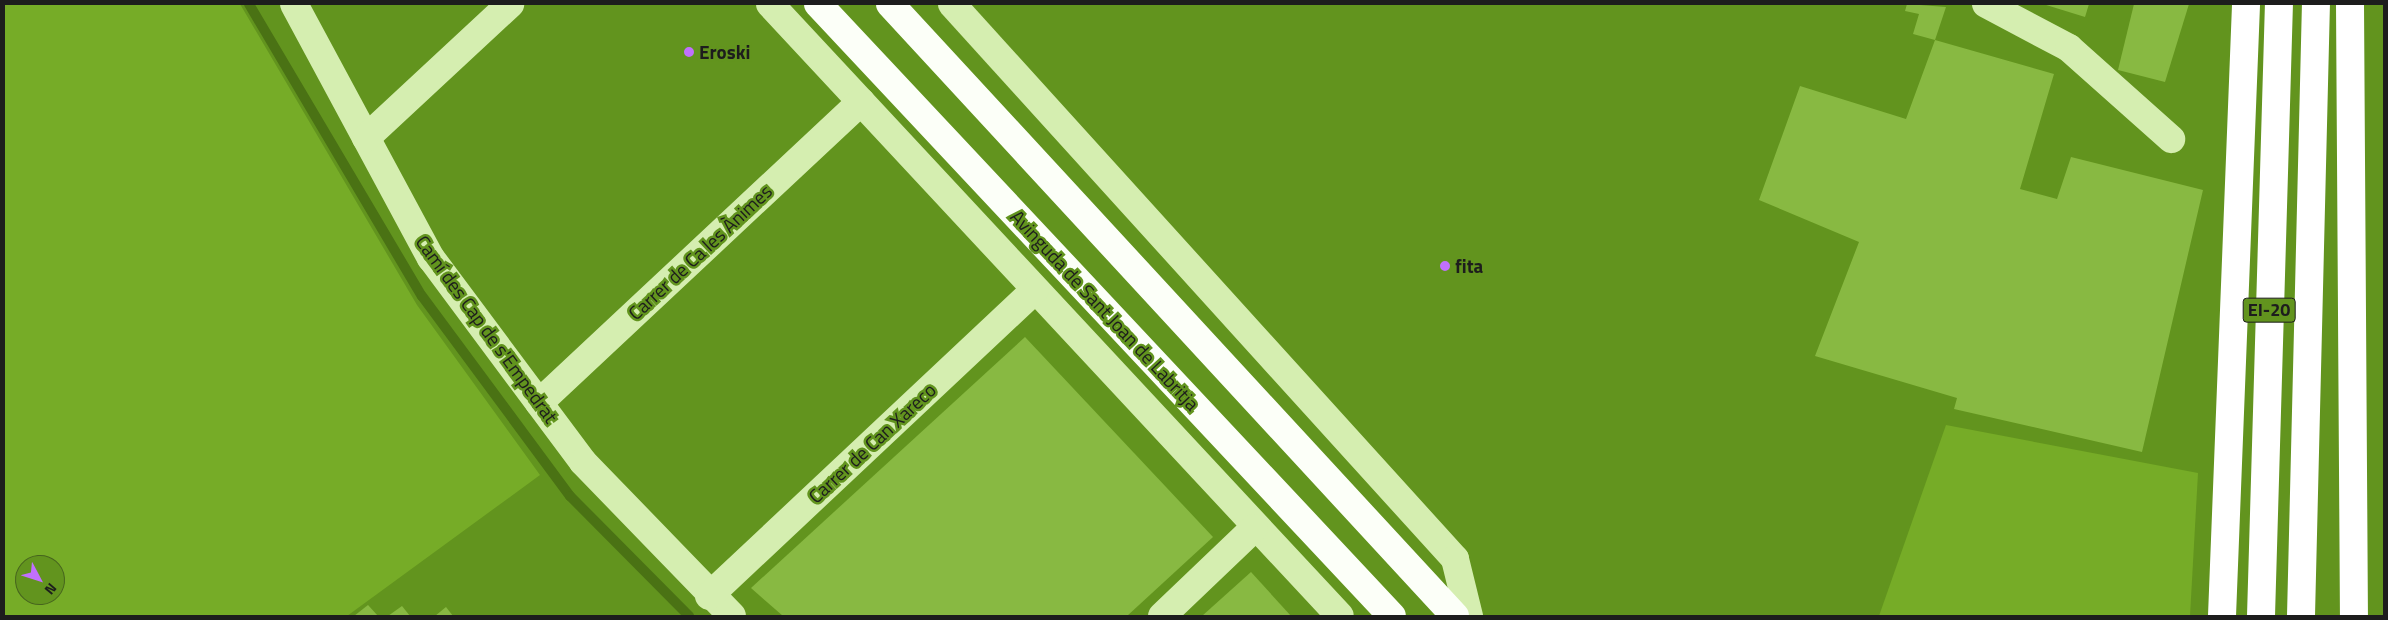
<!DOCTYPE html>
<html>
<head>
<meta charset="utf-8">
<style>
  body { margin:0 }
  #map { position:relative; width:2388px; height:620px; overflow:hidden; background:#62941e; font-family:"Titillium Web",sans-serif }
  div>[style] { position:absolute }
  .green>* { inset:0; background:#76ac27 }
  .stream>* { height:10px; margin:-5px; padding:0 5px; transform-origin:5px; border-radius:5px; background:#4a7214 }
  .building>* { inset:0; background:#88b942 }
  .minor>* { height:28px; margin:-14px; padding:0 14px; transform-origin:14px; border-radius:14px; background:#d5eeb0 }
  .major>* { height:28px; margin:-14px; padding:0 14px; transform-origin:14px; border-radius:14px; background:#fcfff8 }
  .highway>* { height:28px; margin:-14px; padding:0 14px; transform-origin:14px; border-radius:14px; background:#fff }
  .dots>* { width:14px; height:14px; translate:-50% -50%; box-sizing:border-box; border:2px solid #62941e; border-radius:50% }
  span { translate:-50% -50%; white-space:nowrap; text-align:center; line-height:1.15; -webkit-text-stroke:5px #62941e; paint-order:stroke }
  .shield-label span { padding:1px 4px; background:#62941e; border:1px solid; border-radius:4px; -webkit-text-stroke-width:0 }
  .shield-label { font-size:18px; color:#1d1d1d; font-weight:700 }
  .poi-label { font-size:19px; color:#1d1d1d; font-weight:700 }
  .left { translate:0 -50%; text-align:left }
  .street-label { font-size:19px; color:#1d1d1d }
  .frame { position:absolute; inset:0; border:5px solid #1d1d1d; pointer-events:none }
  .north { position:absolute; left:15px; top:555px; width:50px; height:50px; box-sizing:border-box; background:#62941e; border:1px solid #46641e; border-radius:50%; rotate:130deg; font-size:14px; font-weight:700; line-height:20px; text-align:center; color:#1d1d1d }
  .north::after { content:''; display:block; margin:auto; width:18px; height:22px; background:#c170fd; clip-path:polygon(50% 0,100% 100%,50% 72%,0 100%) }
</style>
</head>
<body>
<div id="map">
  <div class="green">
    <i style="clip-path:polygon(evenodd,4px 4px,240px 4px,417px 305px,540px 475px,347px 616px,4px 616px,4px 4px,25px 565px,55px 565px,55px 595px,25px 595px,25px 565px)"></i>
    <i style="clip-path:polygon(1946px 425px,2198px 473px,2190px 616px,1879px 616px)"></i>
  </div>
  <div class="stream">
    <i style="left:249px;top:4px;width:339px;rotate:59.4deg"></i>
    <i style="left:422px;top:296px;width:249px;rotate:53.5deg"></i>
    <i style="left:570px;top:496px;width:169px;rotate:45.2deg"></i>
  </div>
  <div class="building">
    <i style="clip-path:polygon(1907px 4px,1946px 7px,1935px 40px,2054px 74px,2020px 189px,2057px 199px,2071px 157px,2203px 190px,2142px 452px,1954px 409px,1957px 398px,1815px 356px,1859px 242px,1759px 200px,1800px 86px,1906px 119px,1935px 40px,1913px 34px,1919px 14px,1905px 11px)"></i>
    <i style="clip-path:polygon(2043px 4px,2089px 4px,2085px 17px)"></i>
    <i style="clip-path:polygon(2134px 4px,2189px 4px,2165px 82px,2118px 70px)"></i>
    <i style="clip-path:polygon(1025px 337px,1213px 537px,1127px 616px,783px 616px,751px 588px)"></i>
    <i style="clip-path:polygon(1251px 572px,1291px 616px,1202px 616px)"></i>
    <i style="clip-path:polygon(368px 605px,378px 616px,354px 616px)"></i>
    <i style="clip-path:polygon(402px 606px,410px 616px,388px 616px)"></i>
    <i style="clip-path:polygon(446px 607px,453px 616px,435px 616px)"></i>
  </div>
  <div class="minor">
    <i style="left:294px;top:4px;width:289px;rotate:61.7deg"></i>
    <i style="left:431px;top:258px;width:254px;rotate:53.3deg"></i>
    <i style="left:583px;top:462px;width:214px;rotate:45.9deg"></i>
    <i style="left:770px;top:4px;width:836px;rotate:47.04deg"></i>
    <i style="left:952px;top:4px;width:749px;rotate:47.81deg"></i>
    <i style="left:1455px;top:559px;width:59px;rotate:76.2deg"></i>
    <i style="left:1986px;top:4px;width:94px;rotate:27.9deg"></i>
    <i style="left:2069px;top:48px;width:137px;rotate:41.7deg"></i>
    <i style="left:366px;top:138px;width:197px;rotate:-42.9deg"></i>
    <i style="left:539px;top:403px;width:441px;rotate:-43.1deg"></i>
    <i style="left:709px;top:596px;width:447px;rotate:-43.2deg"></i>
    <i style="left:1162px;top:616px;width:127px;rotate:-43.7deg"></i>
  </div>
  <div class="major">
    <i style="left:818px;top:4px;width:839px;rotate:46.84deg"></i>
    <i style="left:890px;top:4px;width:833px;rotate:47.29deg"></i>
  </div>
  <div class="highway">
    <i style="left:2350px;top:4px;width:612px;rotate:89.63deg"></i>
    <i style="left:2222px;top:616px;width:612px;rotate:-87.75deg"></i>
    <i style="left:2261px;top:616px;width:612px;rotate:-88.32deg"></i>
    <i style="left:2301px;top:616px;width:612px;rotate:-88.6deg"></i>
  </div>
  <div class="dots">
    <i style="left:689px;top:52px;background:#c170fd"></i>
    <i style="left:1445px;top:266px;background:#c170fd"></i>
  </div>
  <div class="shield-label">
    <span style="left:2269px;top:310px">EI-20</span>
  </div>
  <div class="poi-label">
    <span class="left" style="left:699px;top:52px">Eroski</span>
    <span class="left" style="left:1455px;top:266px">fita</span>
  </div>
  <div class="street-label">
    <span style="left:700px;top:252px;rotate:-43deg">Carrer de Ca les Ànimes</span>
    <span style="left:1105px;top:310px;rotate:47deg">Avinguda de Sant Joan de Labritja</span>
    <span style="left:487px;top:329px;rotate:54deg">Camí des Cap de s'Empedrat</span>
    <span style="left:872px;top:443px;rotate:-43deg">Carrer de Can Xareco</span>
  </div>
  <div class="frame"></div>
  <div class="north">N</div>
</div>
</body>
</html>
